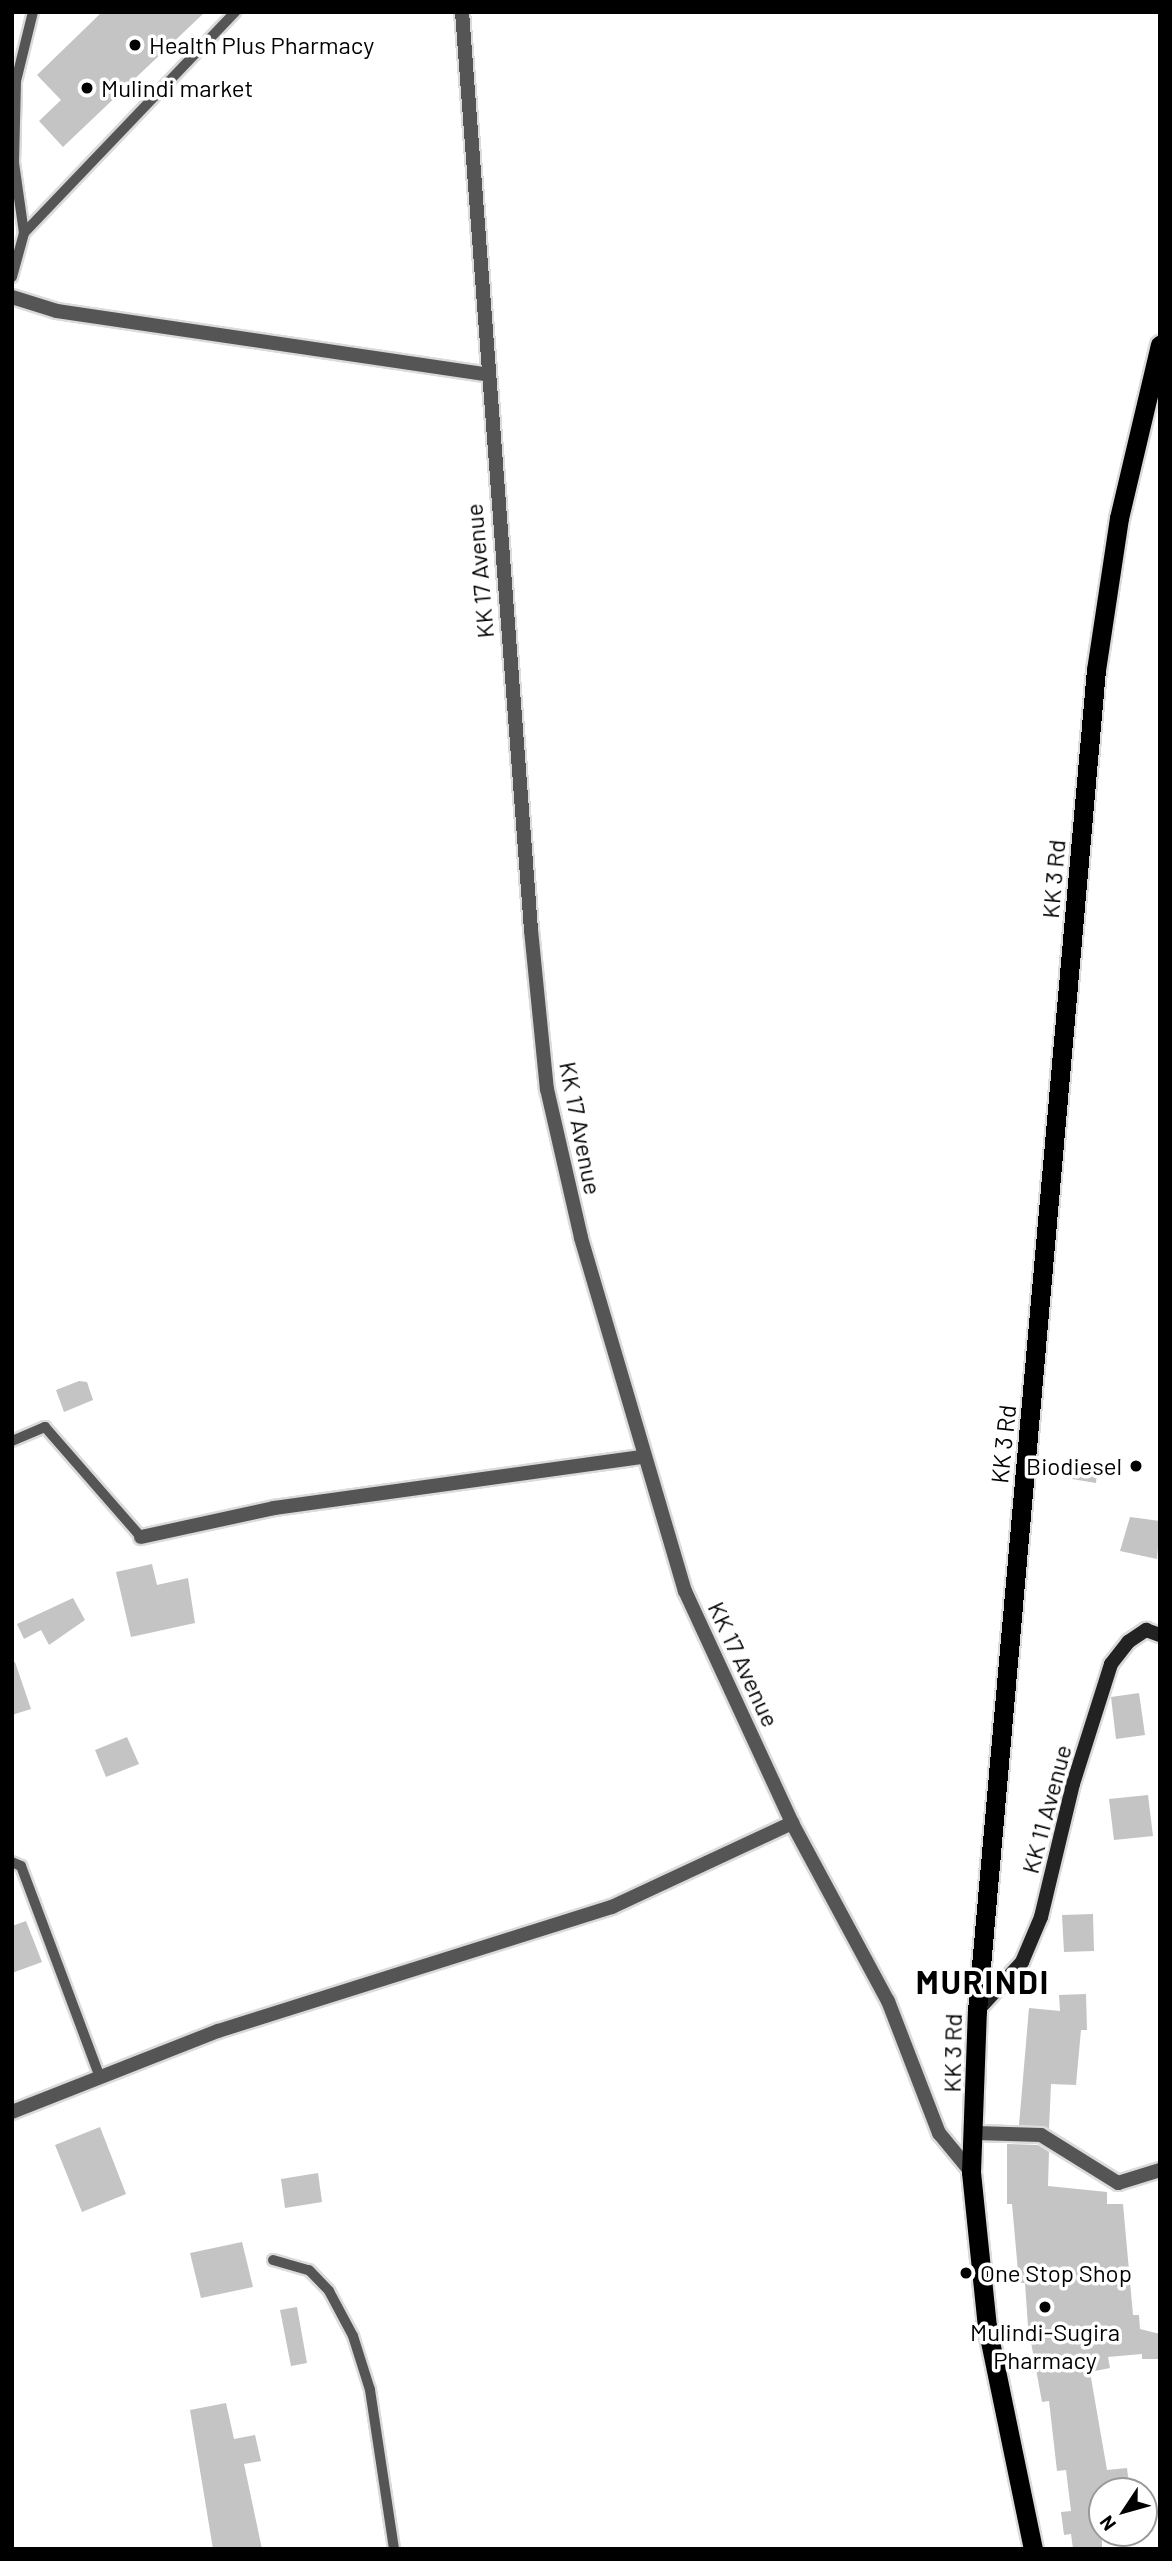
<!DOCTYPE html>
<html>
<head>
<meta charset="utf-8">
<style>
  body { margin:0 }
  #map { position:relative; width:1172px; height:2561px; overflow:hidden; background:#fff; font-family:Barlow,sans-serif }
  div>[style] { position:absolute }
  .building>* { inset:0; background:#c4c4c4 }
  .roads { filter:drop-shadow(2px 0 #dbdbdb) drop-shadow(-2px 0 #dbdbdb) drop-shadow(0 2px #dbdbdb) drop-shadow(0 -2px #dbdbdb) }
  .service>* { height:10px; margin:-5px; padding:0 5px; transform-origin:5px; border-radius:5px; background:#555 }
  .minor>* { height:14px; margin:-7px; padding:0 7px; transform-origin:7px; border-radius:7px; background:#555 }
  .tertiary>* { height:14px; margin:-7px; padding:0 7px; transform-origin:7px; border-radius:7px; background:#555 }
  .secondary>* { height:14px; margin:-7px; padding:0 7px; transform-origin:7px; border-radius:7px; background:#222 }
  .trunk>* { height:19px; margin:-9.5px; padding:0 9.5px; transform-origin:9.5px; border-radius:9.5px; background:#000 }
  .dots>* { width:19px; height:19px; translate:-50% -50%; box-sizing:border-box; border:4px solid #fff; border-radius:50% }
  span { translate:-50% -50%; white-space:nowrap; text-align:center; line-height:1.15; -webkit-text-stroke:7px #fff; paint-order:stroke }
  .poi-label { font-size:24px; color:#000 }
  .left { translate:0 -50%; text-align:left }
  .right { translate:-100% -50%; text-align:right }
  .street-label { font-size:24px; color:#000 }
  .district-label { font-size:32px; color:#000; font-weight:700; letter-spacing:2px }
  .frame { position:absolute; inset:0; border:14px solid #000; pointer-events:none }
  .north { position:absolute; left:1088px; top:2477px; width:70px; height:70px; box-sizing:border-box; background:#fff; border:2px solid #999; border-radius:50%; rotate:234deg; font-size:19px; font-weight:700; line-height:28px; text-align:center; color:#000 }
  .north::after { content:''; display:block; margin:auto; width:24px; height:32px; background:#000; clip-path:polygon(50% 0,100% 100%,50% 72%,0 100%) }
</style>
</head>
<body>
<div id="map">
  <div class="building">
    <i style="clip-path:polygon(102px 12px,205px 12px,63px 147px,39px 121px,61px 100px,37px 75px)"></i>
    <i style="clip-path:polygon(79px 1381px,87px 1382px,93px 1400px,64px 1412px,56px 1390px)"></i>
    <i style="clip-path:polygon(1075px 1459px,1098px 1463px,1096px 1483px,1072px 1479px)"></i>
    <i style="clip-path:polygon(1130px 1517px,1160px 1521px,1157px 1559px,1120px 1551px)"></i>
    <i style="clip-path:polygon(152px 1564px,157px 1585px,188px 1578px,195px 1623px,131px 1637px,116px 1572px)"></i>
    <i style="clip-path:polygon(73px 1598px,85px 1620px,49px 1645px,41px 1630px,24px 1639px,17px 1624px)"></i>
    <i style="clip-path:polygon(15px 1662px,31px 1709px,12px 1715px,12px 1663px)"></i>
    <i style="clip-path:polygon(1139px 1693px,1145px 1735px,1116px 1739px,1111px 1697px)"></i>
    <i style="clip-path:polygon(127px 1737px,139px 1764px,106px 1777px,95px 1750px)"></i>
    <i style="clip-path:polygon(1148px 1795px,1153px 1836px,1114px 1840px,1109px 1799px)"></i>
    <i style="clip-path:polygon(1093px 1914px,1094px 1951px,1064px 1952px,1062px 1915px)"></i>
    <i style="clip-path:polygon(26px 1921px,42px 1962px,12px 1973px,12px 1926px)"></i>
    <i style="clip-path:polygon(1086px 1994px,1087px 2030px,1081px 2030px,1076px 2085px,1051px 2084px,1049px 2129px,1019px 2125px,1029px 2008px,1060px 2011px,1059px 1995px)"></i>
    <i style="clip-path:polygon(100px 2127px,126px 2194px,82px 2212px,55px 2145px)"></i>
    <i style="clip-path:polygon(1007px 2144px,1038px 2145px,1049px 2152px,1048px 2186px,1107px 2192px,1107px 2204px,1123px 2204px,1133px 2315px,1139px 2315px,1140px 2329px,1160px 2334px,1160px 2359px,1142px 2359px,1142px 2354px,1108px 2357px,1110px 2368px,1090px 2372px,1107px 2470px,1127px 2468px,1129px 2484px,1118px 2485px,1119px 2491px,1102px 2491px,1102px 2549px,1073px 2549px,1071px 2534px,1064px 2535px,1061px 2512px,1071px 2511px,1066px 2470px,1057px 2471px,1049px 2401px,1042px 2402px,1028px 2326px,1025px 2283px,1019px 2283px,1012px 2204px,1007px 2204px)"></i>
    <i style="clip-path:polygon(318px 2173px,322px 2202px,285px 2208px,281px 2179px)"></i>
    <i style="clip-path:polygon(242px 2242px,253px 2287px,201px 2298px,190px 2253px)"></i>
    <i style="clip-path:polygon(297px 2307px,307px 2363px,291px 2366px,280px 2310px)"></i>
    <i style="clip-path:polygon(226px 2403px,234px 2439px,255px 2435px,261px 2461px,244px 2464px,262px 2549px,213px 2549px,190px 2410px)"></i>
  </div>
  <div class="roads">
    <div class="service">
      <i style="left:24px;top:233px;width:306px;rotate:-46.3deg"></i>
      <i style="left:12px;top:277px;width:46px;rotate:-74.7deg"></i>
      <i style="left:24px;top:233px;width:71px;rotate:-98.1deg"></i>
      <i style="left:14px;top:163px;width:82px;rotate:-88.6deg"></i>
      <i style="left:16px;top:81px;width:71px;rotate:-76.2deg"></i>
      <i style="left:12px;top:1441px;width:36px;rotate:-23deg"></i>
      <i style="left:45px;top:1427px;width:146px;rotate:48.9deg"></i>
      <i style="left:12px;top:1862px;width:10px;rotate:24deg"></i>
      <i style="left:21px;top:1866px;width:223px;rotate:69.5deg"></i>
      <i style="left:273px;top:2260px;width:37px;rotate:16deg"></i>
      <i style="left:309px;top:2270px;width:29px;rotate:46deg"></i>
      <i style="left:329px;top:2291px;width:51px;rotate:61.9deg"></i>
      <i style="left:353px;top:2336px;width:57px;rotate:72.5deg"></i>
      <i style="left:370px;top:2390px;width:161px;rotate:81.4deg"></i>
    </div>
    <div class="minor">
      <i style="left:141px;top:1537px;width:136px;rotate:-12.3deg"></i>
      <i style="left:274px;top:1508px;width:371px;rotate:-7.9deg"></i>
      <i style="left:12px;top:2112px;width:221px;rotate:-21.5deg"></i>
      <i style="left:218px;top:2031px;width:413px;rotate:-17.5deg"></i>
      <i style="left:612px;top:1907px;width:199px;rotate:-25deg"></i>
      <i style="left:976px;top:2133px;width:65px;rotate:1.8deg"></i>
      <i style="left:1041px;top:2135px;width:91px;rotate:31.9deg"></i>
      <i style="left:1118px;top:2183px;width:44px;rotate:-17.2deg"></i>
    </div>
    <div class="tertiary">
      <i style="left:462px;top:12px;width:921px;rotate:85.7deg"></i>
      <i style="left:531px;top:930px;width:160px;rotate:84.3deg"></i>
      <i style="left:547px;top:1089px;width:153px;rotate:77.1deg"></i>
      <i style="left:581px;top:1238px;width:368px;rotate:73.6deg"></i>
      <i style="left:685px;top:1591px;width:255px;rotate:65.2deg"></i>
      <i style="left:792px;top:1823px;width:202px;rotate:61.7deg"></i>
      <i style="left:888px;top:2001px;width:142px;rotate:68.9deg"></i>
      <i style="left:939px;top:2133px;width:50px;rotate:50.6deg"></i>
      <i style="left:12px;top:297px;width:47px;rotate:17.3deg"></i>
      <i style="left:57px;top:311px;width:434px;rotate:8.4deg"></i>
    </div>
    <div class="secondary">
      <i style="left:977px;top:2011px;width:67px;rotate:-47.4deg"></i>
      <i style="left:1022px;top:1962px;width:49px;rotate:-67.1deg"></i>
      <i style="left:1041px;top:1917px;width:137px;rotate:-76.5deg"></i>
      <i style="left:1073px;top:1784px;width:126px;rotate:-72.4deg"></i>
      <i style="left:1111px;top:1664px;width:28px;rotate:-52deg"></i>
      <i style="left:1128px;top:1642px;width:22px;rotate:-34deg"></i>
      <i style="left:1146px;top:1630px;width:15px;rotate:20deg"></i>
    </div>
    <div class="trunk">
      <i style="left:1033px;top:2549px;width:227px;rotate:-101.7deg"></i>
      <i style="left:987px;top:2327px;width:156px;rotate:-95.9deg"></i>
      <i style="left:971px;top:2172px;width:161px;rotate:-87.9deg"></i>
      <i style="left:977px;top:2011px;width:1346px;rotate:-84.93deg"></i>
      <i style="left:1096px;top:670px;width:154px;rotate:-81.4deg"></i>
      <i style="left:1119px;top:518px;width:178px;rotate:-76.7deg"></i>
    </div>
  </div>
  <div class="dots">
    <i style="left:135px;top:45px;background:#000"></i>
    <i style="left:87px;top:88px;background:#000"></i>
    <i style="left:1136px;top:1466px;background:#000"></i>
    <i style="left:966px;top:2273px;background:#000"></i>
    <i style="left:1045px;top:2307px;background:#000"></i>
  </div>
  <div class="poi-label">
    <span class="left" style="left:149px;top:45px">Health Plus Pharmacy</span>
    <span class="left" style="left:101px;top:88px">Mulindi market</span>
    <span class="right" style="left:1122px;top:1466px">Biodiesel</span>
    <span class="left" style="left:980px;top:2273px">One Stop Shop</span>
    <span style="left:1045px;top:2346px">Mulindi-Sugira<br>Pharmacy</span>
  </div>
  <div class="street-label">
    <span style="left:479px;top:571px;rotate:-95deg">KK 17 Avenue</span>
    <span style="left:1053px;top:879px;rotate:-85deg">KK 3 Rd</span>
    <span style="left:581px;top:1128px;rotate:79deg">KK 17 Avenue</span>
    <span style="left:1003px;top:1444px;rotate:-84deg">KK 3 Rd</span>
    <span style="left:744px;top:1664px;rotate:65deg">KK 17 Avenue</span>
    <span style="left:1046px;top:1809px;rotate:-75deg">KK 11 Avenue</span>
    <span style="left:952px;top:2053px;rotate:-89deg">KK 3 Rd</span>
  </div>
  <div class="district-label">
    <span style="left:983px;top:1981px">MURINDI</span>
  </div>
  <div class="frame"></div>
  <div class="north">N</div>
</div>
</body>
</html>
